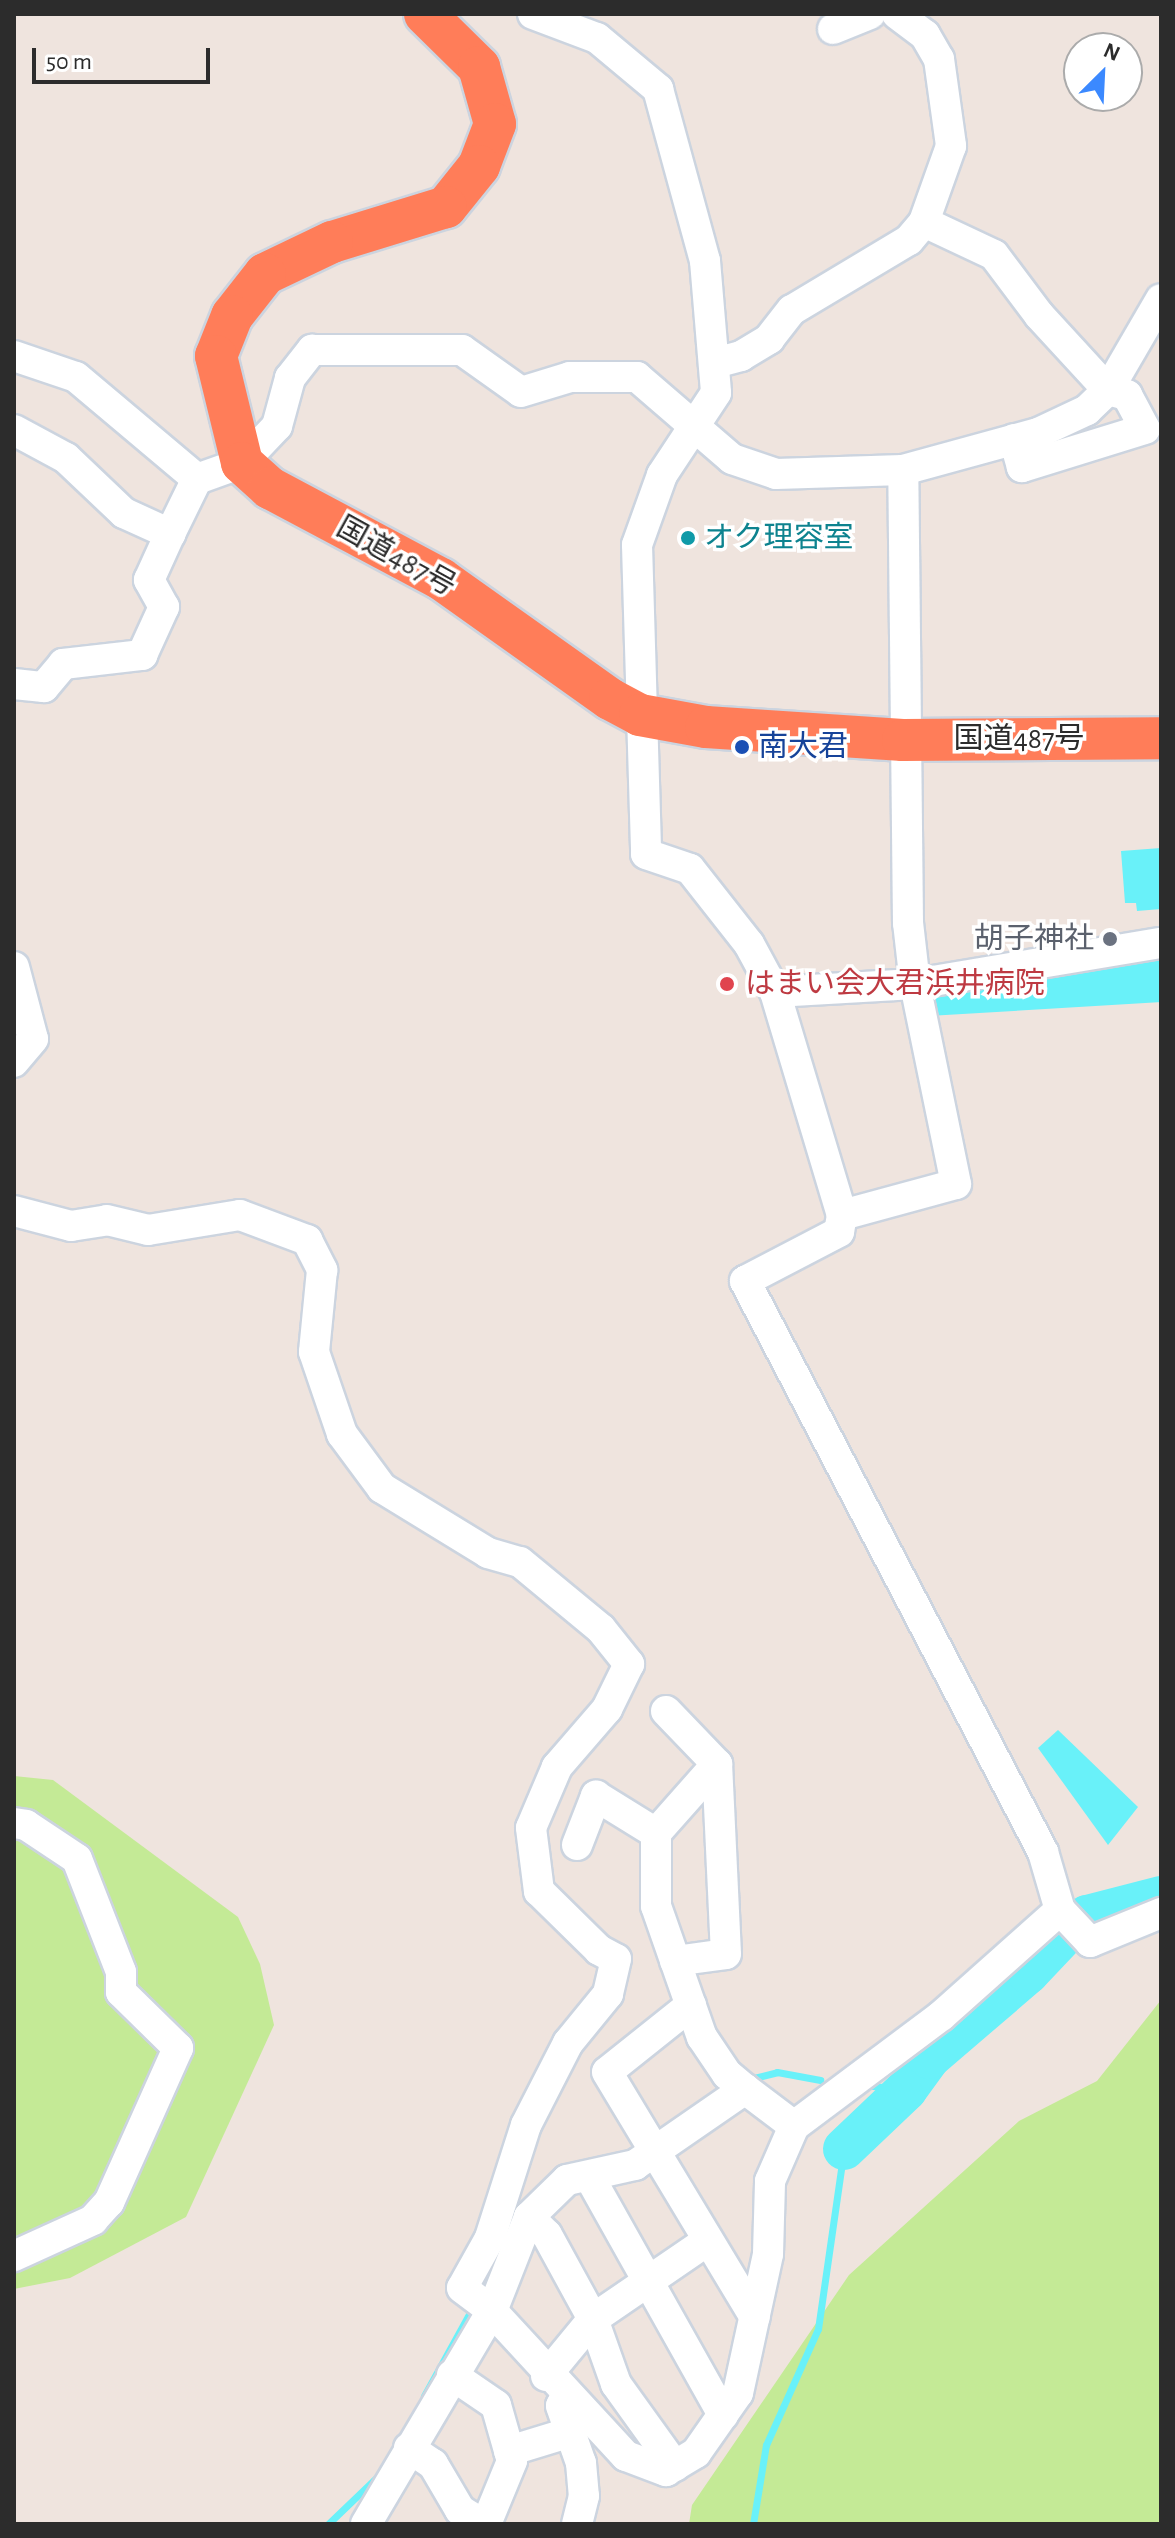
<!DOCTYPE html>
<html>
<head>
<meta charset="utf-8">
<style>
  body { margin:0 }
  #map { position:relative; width:1175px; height:2538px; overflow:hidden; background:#efe4de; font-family:"Alegreya Sans","Noto Sans JP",sans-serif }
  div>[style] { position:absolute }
  .green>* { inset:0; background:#c4ea96 }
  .water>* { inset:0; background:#69f1f9 }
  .stream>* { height:7px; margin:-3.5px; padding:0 3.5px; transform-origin:3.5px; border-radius:3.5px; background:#69f1f9 }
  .river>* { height:42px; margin:-21px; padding:0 21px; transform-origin:21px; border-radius:21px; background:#69f1f9 }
  .roads { filter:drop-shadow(2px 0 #ccd4df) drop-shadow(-2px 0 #ccd4df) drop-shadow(0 2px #ccd4df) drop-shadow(0 -2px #ccd4df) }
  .minor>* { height:30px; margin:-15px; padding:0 15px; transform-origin:15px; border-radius:15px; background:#fff }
  .highway>* { height:42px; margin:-21px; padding:0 21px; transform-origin:21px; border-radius:21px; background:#ff7d59 }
  .dots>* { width:22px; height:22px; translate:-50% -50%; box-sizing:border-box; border:4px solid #fff; border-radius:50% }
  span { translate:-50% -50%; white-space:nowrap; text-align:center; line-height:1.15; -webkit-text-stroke:7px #fff; paint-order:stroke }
  .culture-label { font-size:30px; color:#0d838f }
  .left { translate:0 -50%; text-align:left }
  .street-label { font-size:30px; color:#2c2c2c }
  .transit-label { font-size:30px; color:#164399 }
  .worship-label { font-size:30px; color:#5b616d }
  .right { translate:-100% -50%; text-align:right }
  .health-label { font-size:30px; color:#be3a42 }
  .frame { position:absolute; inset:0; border:16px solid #2c2c2c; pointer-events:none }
  .north { position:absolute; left:1063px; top:32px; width:80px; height:80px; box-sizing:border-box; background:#fff; border:2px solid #ababab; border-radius:50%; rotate:24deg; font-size:22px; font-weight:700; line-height:32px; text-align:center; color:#2c2c2c }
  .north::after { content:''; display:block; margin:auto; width:28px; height:36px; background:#3b89ff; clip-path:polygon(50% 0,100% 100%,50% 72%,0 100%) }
  .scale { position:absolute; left:32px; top:48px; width:178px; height:36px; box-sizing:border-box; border:4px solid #2c2c2c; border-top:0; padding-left:10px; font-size:24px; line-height:28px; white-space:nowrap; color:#2c2c2c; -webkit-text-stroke:6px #fff; paint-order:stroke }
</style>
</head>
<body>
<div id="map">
  <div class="green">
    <i style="clip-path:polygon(14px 1776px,53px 1780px,238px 1917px,260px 1964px,274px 2025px,186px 2217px,70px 2278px,14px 2289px)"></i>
    <i style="clip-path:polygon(1161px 2000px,1161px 2524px,689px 2524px,692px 2505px,849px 2275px,1019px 2121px,1097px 2081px)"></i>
  </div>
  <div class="water">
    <i style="clip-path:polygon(1161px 848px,1161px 909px,1137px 911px,1136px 903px,1125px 903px,1121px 851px)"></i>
    <i style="clip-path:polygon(1058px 1730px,1138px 1807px,1108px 1845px,1038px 1748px)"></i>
  </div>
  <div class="stream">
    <i style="left:746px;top:2080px;width:32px;rotate:-14deg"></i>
    <i style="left:777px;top:2072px;width:44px;rotate:10.5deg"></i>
    <i style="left:865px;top:2085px;width:41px;rotate:7deg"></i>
    <i style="left:479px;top:2294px;width:40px;rotate:-62deg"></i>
    <i style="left:424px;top:2396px;width:104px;rotate:-61.2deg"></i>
    <i style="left:328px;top:2524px;width:69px;rotate:-43.8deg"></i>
    <i style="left:753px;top:2524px;width:80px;rotate:-80.7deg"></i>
    <i style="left:766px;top:2445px;width:127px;rotate:-65.9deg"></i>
    <i style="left:818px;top:2329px;width:182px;rotate:-81.8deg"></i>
  </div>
  <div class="river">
    <i style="left:927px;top:995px;width:234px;rotate:-3.4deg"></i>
    <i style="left:844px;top:2149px;width:86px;rotate:-43.6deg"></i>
    <i style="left:906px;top:2090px;width:39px;rotate:-54deg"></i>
    <i style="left:929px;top:2058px;width:130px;rotate:-40.6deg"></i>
    <i style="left:1028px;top:1973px;width:55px;rotate:-46.5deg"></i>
    <i style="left:1066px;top:1933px;width:27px;rotate:-39deg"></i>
    <i style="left:1087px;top:1916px;width:76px;rotate:-14.4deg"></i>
  </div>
  <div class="roads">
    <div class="minor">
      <i style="left:533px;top:14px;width:68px;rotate:20.6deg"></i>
      <i style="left:597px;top:38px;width:80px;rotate:39.9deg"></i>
      <i style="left:658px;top:89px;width:178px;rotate:74.7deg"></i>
      <i style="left:705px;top:261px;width:132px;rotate:85.2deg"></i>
      <i style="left:716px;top:393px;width:98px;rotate:123.4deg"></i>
      <i style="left:662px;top:475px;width:74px;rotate:109.7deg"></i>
      <i style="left:637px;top:545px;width:309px;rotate:88.3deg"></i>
      <i style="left:646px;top:854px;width:46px;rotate:18.8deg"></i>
      <i style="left:690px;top:869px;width:95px;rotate:51.8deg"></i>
      <i style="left:749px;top:944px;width:55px;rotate:61.6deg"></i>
      <i style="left:775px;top:992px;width:233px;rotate:73.3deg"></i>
      <i style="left:842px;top:1215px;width:17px;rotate:100deg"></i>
      <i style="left:839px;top:1232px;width:106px;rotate:152.5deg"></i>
      <i style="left:745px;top:1281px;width:644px;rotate:62.44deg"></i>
      <i style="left:1043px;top:1852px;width:60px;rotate:73.7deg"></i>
      <i style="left:1060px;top:1910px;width:44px;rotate:46.8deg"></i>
      <i style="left:1090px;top:1942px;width:77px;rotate:-22.2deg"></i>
      <i style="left:897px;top:14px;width:35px;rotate:37deg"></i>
      <i style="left:925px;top:35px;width:28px;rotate:60deg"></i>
      <i style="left:939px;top:59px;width:88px;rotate:82.1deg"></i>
      <i style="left:951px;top:146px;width:81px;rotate:109.6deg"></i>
      <i style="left:924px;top:222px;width:77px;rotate:25.2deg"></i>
      <i style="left:994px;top:255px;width:75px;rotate:53.1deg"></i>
      <i style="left:1039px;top:315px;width:102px;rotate:47.4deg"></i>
      <i style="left:1108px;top:390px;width:20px;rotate:15deg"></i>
      <i style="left:1127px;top:395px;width:38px;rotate:62deg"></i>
      <i style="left:1145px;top:429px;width:129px;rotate:162.8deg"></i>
      <i style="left:1022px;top:467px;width:29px;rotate:-106deg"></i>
      <i style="left:833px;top:29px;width:40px;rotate:-22deg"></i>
      <i style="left:14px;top:356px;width:65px;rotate:18.7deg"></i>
      <i style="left:76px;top:377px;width:158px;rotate:40.1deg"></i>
      <i style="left:197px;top:479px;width:48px;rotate:-19.6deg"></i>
      <i style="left:242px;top:463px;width:51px;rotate:-46.6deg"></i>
      <i style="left:277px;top:426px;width:50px;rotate:-74.8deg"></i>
      <i style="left:290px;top:378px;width:36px;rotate:-52deg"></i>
      <i style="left:312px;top:350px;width:150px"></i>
      <i style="left:462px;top:350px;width:72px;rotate:35.4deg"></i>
      <i style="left:521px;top:392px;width:51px;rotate:-17deg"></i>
      <i style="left:570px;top:377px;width:67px"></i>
      <i style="left:637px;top:377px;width:125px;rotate:40.8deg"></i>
      <i style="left:732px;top:459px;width:46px;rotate:18.8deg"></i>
      <i style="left:776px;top:474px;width:127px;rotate:-1.8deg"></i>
      <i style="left:903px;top:470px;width:140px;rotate:-15.3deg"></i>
      <i style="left:1038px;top:433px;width:54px;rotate:-25.1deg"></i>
      <i style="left:1087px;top:410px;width:29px;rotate:-44deg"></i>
      <i style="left:1108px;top:390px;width:105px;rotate:-59.8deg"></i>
      <i style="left:715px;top:363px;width:27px;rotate:-15deg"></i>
      <i style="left:741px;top:356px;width:33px;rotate:-31deg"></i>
      <i style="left:769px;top:339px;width:37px;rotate:-52deg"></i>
      <i style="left:792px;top:310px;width:136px;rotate:-30.9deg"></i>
      <i style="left:909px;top:240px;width:23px;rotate:-50deg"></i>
      <i style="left:14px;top:430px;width:59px;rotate:28.3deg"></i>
      <i style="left:66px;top:458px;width:80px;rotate:43.5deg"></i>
      <i style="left:124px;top:513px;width:51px;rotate:24.5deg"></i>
      <i style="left:170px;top:534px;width:61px;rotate:-63.9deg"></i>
      <i style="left:14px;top:684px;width:30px;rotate:6deg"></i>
      <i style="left:44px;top:687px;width:30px;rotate:-50deg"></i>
      <i style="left:63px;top:664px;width:80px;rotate:-6.5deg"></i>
      <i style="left:142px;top:655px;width:53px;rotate:-65.4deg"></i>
      <i style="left:164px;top:607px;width:31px;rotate:-119deg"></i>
      <i style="left:149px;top:580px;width:51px;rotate:-65.5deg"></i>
      <i style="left:14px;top:967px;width:74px;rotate:75.2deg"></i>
      <i style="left:33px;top:1039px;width:30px;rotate:130deg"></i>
      <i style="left:775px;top:992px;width:140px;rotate:-3.3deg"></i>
      <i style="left:915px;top:984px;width:249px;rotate:-9.5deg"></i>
      <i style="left:14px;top:1211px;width:59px;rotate:14.7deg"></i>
      <i style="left:71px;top:1226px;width:36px;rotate:-9deg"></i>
      <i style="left:107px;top:1220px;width:42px;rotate:13.7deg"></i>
      <i style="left:148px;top:1230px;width:93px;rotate:-9.3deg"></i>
      <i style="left:240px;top:1215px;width:72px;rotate:20.5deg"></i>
      <i style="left:307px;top:1240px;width:34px;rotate:63deg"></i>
      <i style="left:322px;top:1270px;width:82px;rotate:95.6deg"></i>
      <i style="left:314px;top:1352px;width:87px;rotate:71.1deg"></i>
      <i style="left:342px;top:1434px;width:67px;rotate:53.5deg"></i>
      <i style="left:382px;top:1488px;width:124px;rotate:31.5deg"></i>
      <i style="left:488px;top:1553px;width:33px;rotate:16deg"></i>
      <i style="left:520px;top:1562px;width:105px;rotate:39.6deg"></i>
      <i style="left:601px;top:1629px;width:45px;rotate:51.3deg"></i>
      <i style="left:629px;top:1664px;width:50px;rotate:116.1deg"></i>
      <i style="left:607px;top:1709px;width:77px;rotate:130.8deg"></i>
      <i style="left:557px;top:1767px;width:66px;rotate:113.1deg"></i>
      <i style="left:531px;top:1828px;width:64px;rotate:82.8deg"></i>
      <i style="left:539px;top:1891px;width:84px;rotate:44.5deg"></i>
      <i style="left:599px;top:1950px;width:19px;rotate:28deg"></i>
      <i style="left:616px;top:1959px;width:36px;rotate:103deg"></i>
      <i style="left:608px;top:1994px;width:63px;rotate:129.2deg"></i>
      <i style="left:568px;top:2043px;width:92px;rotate:117.1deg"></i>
      <i style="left:526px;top:2125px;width:119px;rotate:107.7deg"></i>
      <i style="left:490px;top:2238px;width:57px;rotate:119.2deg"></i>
      <i style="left:462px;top:2288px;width:38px;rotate:37deg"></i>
      <i style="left:492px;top:2311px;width:197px;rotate:47.3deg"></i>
      <i style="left:626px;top:2456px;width:43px;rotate:20.6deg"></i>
      <i style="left:666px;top:2471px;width:35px;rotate:-31deg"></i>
      <i style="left:696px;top:2453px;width:73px;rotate:-55deg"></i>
      <i style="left:738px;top:2393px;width:142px;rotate:-77.8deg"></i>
      <i style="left:768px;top:2254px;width:73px;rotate:-88.4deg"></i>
      <i style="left:770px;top:2181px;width:60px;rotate:-66.4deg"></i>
      <i style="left:794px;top:2126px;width:184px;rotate:-36.8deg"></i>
      <i style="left:941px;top:2016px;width:159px;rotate:-41.7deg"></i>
      <i style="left:842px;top:1215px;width:118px;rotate:-15.2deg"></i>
      <i style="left:956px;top:1184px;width:204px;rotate:-101.6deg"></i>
      <i style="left:915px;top:984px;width:61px;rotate:-96.5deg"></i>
      <i style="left:908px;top:923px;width:453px;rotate:-90.6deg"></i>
      <i style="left:666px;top:1711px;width:74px;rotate:46.1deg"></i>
      <i style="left:717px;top:1764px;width:92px;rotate:131.5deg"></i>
      <i style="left:656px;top:1833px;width:73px;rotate:90deg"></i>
      <i style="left:656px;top:1906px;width:139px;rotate:70.7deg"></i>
      <i style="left:702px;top:2037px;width:45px;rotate:56deg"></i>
      <i style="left:727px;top:2074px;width:23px;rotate:40deg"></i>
      <i style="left:14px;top:1823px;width:12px;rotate:9deg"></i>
      <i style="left:26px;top:1825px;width:61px;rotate:33.7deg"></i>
      <i style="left:77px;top:1859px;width:121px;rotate:68.7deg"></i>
      <i style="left:121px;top:1972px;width:20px;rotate:90deg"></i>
      <i style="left:121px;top:1992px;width:80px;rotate:44.5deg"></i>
      <i style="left:178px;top:2048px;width:169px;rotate:114.1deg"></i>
      <i style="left:109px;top:2202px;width:24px;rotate:132deg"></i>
      <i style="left:93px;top:2220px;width:87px;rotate:155.5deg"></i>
      <i style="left:577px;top:1845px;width:53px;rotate:-68.8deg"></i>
      <i style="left:596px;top:1796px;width:70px;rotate:31.7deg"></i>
      <i style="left:675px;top:1961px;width:51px;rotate:-7.8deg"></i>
      <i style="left:726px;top:1954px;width:190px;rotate:-92.7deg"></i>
      <i style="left:691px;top:2005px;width:107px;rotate:141.4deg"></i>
      <i style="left:607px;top:2072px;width:286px;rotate:58.9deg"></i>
      <i style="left:589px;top:2176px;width:274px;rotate:60.7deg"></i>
      <i style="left:529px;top:2217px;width:25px;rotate:45deg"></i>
      <i style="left:547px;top:2235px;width:96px;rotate:61.3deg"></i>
      <i style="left:593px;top:2319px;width:69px;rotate:70.5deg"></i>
      <i style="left:616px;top:2384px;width:101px;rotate:54.3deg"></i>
      <i style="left:452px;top:2375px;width:53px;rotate:34.3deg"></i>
      <i style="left:496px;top:2405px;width:58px;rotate:74.1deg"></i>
      <i style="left:512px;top:2461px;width:68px;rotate:112.4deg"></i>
      <i style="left:546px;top:2376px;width:74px;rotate:-50.5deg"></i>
      <i style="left:593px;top:2319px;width:138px;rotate:-34.4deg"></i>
      <i style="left:567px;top:2394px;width:13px;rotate:117deg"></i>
      <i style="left:561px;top:2406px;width:60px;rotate:70.7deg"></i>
      <i style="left:581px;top:2463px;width:33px;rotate:85deg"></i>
      <i style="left:584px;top:2496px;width:29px;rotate:104deg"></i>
      <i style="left:409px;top:2448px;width:29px;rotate:34deg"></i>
      <i style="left:433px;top:2464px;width:53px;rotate:59.6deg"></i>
      <i style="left:460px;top:2510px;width:26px;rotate:32deg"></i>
      <i style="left:509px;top:2451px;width:65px;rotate:-17deg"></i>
      <i style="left:366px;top:2524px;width:247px;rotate:-59.4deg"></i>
      <i style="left:492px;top:2311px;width:101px;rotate:-68.5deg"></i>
      <i style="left:529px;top:2217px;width:53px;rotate:-44.2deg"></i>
      <i style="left:567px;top:2180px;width:70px;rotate:-12.4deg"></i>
      <i style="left:635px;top:2165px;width:134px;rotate:-34.6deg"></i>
      <i style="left:745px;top:2089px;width:61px;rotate:37.1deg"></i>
    </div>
    <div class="highway">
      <i style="left:425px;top:14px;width:76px;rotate:44.5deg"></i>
      <i style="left:479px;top:67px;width:59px;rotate:74.3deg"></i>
      <i style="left:495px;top:124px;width:45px;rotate:110.9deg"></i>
      <i style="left:479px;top:166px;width:53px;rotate:128.8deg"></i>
      <i style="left:446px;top:207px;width:119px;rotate:162.9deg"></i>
      <i style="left:332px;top:242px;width:74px;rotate:154.5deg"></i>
      <i style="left:265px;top:274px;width:53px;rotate:128.2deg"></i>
      <i style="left:232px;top:316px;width:43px;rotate:111.8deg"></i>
      <i style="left:216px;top:356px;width:110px;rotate:76.3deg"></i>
      <i style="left:242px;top:463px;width:38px;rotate:42deg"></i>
      <i style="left:270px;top:488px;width:194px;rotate:28deg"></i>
      <i style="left:441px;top:579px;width:207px;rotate:35.4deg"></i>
      <i style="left:610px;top:699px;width:34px;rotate:28deg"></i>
      <i style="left:640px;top:715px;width:67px;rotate:10.3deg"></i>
      <i style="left:706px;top:727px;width:197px;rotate:3.8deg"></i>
      <i style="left:903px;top:740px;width:258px;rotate:-0.4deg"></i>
    </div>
  </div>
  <div class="dots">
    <i style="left:688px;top:538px;background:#0f9aa8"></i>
    <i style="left:742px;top:747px;background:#1a4fb4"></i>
    <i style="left:1110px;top:939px;background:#6b7280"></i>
    <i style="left:727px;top:984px;background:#e0444e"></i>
  </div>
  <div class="culture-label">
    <span class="left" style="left:704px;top:538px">オク理容室</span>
  </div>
  <div class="street-label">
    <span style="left:396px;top:557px;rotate:29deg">国道487号</span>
    <span style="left:1019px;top:739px">国道487号</span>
  </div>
  <div class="transit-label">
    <span class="left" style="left:758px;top:747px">南大君</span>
  </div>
  <div class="worship-label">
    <span class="right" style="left:1094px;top:939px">胡子神社</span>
  </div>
  <div class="health-label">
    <span class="left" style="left:745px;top:984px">はまい会大君浜井病院</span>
  </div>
  <div class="frame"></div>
  <div class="north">N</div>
  <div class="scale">50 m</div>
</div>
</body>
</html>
